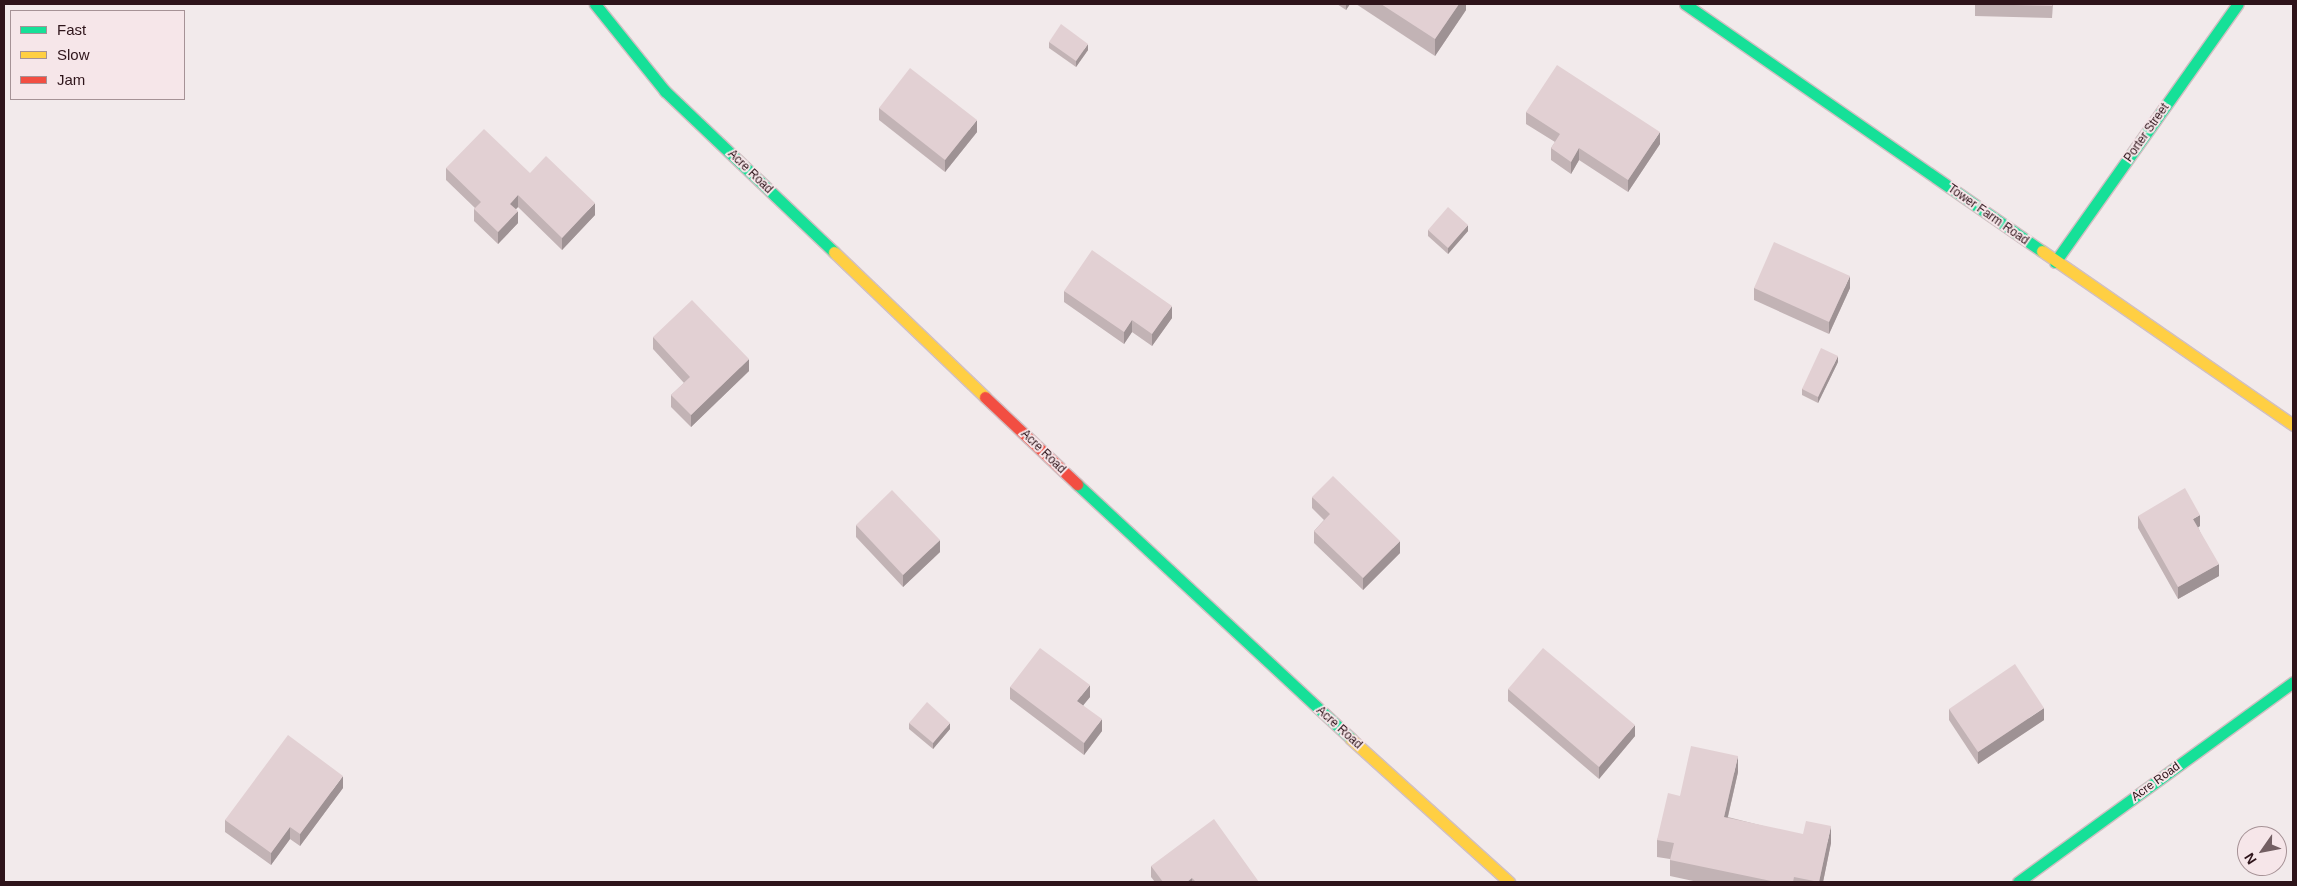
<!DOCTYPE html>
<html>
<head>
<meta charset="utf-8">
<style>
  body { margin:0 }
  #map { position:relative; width:2297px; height:886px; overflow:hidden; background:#f2eaeb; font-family:Helvetica,sans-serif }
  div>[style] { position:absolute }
  .roads { filter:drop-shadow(1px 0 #d0bfc2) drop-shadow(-1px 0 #d0bfc2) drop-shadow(0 1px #d0bfc2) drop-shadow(0 -1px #d0bfc2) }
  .fast>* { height:11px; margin:-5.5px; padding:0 5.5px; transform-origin:5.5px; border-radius:5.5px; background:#16e098 }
  .slow>* { height:11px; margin:-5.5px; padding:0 5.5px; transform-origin:5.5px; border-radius:5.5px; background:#ffcf43 }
  .jam>* { height:11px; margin:-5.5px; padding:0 5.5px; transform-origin:5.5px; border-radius:5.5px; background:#f24e42 }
  .wall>* { inset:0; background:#c2b3b5 }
  .shaded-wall>* { inset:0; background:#9e9294 }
  .building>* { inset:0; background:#e2d0d3 }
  span { translate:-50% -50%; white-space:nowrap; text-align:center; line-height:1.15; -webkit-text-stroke:4px #f6e6e9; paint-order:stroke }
  .street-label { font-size:12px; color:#2e141a }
  .frame { position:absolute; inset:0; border:5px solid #2e141a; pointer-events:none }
  .legend { position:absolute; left:10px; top:10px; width:175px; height:90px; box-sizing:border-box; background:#f6e6e9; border:1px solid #a69296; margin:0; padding:6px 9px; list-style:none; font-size:15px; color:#2e141a }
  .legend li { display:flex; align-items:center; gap:10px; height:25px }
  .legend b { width:25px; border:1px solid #a69296 }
  .north { position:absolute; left:2237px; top:826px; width:50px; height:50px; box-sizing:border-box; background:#f6e6e9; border:1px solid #a69296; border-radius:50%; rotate:237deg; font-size:14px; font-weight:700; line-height:20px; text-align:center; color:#2e141a }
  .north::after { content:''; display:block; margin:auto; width:18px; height:22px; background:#735f63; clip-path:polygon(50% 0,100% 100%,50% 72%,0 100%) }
</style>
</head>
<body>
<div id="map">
  <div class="roads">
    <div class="fast">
      <i style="left:595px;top:4px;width:112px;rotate:51.2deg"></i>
      <i style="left:665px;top:91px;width:233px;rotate:43.6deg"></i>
      <i style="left:1685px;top:4px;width:434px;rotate:34.7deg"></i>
      <i style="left:2055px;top:262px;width:316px;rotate:-54.7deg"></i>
      <i style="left:1077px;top:484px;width:374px;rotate:42.9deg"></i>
      <i style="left:2018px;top:882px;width:340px;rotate:-36deg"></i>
    </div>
    <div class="slow">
      <i style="left:2042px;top:251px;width:305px;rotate:34.7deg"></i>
      <i style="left:834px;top:252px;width:209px;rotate:43.8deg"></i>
      <i style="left:1351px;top:739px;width:213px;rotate:42.1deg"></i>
    </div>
    <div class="jam">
      <i style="left:985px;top:397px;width:127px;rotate:43.4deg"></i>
    </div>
  </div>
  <div class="wall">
    <i style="clip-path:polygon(1337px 4px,1350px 4px,1346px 10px)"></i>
    <i style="clip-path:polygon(1356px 4px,1466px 4px,1466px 10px,1435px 56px)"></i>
    <i style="clip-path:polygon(1975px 4px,2053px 4px,2052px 18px,1975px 16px)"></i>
    <i style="clip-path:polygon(1049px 42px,1088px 50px,1076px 67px,1049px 48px)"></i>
    <i style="clip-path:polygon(879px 108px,977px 132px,945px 172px,879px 120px)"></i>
    <i style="clip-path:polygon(1526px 112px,1660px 144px,1628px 192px,1579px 160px,1571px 174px,1551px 160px,1551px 148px,1555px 142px,1526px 124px)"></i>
    <i style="clip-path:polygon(446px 168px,530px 173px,595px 215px,562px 250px,518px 207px,516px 209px,518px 223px,498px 244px,474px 221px,474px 209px,475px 208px,446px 180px)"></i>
    <i style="clip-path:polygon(1428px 230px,1468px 231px,1448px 254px,1428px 236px)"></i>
    <i style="clip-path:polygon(1754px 288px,1850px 288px,1829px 334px,1754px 300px)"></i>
    <i style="clip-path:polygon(1064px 291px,1172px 318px,1152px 346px,1132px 332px,1124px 344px,1064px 302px)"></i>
    <i style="clip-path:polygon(653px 337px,749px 371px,691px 427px,671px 407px,671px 395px,684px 383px,653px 349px)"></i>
    <i style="clip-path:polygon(1838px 362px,1818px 403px,1802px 395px,1802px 389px)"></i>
    <i style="clip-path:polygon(1312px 497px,1400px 553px,1363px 590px,1314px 543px,1314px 531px,1324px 520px,1312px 508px)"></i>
    <i style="clip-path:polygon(2138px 516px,2200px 526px,2198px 527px,2219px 576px,2178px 599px,2138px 528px)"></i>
    <i style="clip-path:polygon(856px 525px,940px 552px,903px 587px,856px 537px)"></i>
    <i style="clip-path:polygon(1010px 687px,1090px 697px,1083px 705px,1102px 731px,1084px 755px,1010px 699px)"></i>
    <i style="clip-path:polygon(1508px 689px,1635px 736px,1599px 779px,1508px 701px)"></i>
    <i style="clip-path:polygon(1949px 709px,2044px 720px,1978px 764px,1949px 720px)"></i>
    <i style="clip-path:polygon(909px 723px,950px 729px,933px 749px,909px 729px)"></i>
    <i style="clip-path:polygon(1738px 772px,1728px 817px,1831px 843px,1823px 882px,1698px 882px,1670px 876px,1670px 859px,1657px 857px,1657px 840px,1680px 796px)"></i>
    <i style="clip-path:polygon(343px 788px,300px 846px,290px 839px,271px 865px,225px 832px,225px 820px)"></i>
    <i style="clip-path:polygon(1151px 866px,1259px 882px,1155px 882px,1151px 877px)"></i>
  </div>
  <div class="shaded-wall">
    <i style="clip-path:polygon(1346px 4px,1350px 4px,1346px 10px)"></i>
    <i style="clip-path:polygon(1459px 4px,1466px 4px,1466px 10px,1435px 56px,1435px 39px)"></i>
    <i style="clip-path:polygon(1088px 44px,1088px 50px,1076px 67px,1076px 61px)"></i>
    <i style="clip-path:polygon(977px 120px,977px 132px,945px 172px,945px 160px)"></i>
    <i style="clip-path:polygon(1660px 132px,1660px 144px,1628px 192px,1628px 180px)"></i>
    <i style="clip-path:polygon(1579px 148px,1579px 160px,1571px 174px,1571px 162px)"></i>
    <i style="clip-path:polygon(518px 195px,518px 207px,510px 215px,510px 204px)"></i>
    <i style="clip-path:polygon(595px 203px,595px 215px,562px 250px,562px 238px)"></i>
    <i style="clip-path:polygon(518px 211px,518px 223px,498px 244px,498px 232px)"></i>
    <i style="clip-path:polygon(1468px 225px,1468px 231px,1448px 254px,1448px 248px)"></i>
    <i style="clip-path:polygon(1850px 276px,1850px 288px,1829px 334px,1829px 322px)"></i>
    <i style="clip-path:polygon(1172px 306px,1172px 318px,1152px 346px,1152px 334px)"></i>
    <i style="clip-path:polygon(1132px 320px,1132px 332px,1124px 344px,1124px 332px)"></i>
    <i style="clip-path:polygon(1838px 356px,1838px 362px,1818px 403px,1818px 397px)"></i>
    <i style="clip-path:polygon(749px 359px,749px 371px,691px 427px,691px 415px)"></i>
    <i style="clip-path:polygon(2200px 515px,2200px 526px,2193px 531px,2193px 519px)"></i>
    <i style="clip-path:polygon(940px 540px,940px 552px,903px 587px,903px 575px)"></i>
    <i style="clip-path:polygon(1400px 541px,1400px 553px,1363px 590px,1363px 578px)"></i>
    <i style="clip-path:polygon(2219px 564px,2219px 576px,2178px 599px,2178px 587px)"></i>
    <i style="clip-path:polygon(1090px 685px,1090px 697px,1077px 713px,1077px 701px)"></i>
    <i style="clip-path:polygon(2044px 708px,2044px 720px,1978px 764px,1978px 752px)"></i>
    <i style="clip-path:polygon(1102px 719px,1102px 731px,1084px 755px,1084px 743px)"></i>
    <i style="clip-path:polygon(950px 723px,950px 729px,933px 749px,933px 743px)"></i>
    <i style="clip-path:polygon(1635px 725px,1635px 736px,1599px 779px,1599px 767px)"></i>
    <i style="clip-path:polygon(1738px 756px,1738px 772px,1724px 833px,1724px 817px)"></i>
    <i style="clip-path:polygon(343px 776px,343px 788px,300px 846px,300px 834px)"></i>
    <i style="clip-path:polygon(1831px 826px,1831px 843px,1823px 882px,1819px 882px)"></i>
    <i style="clip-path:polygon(290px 827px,290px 839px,271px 865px,271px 853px)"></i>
    <i style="clip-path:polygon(1192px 878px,1192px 882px,1187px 882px)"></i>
  </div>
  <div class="building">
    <i style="clip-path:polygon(1381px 4px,1459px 4px,1435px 39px)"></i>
    <i style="clip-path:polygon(1975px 4px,2053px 4px,2052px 6px)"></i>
    <i style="clip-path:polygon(1061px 24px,1088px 44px,1076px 61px,1049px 42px)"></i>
    <i style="clip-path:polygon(1557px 65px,1660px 132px,1628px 180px,1579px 148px,1571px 162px,1551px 148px,1560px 134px,1526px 112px)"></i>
    <i style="clip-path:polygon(910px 68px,977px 120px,945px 160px,879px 108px)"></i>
    <i style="clip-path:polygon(484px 129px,530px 173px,546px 156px,595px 203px,562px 238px,518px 195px,510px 204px,518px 211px,498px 232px,474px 209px,481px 202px,446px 168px)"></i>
    <i style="clip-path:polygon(1448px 207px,1468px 225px,1448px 248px,1428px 230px)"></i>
    <i style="clip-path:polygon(1774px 242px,1850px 276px,1829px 322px,1754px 288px)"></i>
    <i style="clip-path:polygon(1092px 250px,1172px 306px,1152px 334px,1132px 320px,1124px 332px,1064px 291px)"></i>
    <i style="clip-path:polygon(692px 300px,749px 359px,691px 415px,671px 395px,690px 377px,653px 337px)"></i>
    <i style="clip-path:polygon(1821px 348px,1838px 356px,1818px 397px,1802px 389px)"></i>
    <i style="clip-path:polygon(1333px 476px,1400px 541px,1363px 578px,1314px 531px,1330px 514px,1312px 497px)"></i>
    <i style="clip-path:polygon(2185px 488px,2200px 515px,2193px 519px,2219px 564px,2178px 587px,2138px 516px)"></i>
    <i style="clip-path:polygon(892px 490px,940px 540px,903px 575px,856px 525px)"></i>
    <i style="clip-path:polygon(1040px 648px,1090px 685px,1077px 701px,1102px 719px,1084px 743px,1010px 687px)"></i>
    <i style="clip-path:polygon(1543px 648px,1635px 725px,1599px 767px,1508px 689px)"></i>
    <i style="clip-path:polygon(2015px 664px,2044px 708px,1978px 752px,1949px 709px)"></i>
    <i style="clip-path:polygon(927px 702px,950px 723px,933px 743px,909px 723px)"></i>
    <i style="clip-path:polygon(288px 735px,343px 776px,300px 834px,290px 827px,271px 853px,225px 820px)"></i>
    <i style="clip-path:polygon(1691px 746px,1738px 756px,1724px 817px,1803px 834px,1806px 821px,1831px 826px,1819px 882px,1794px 877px,1793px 882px,1776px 882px,1670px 860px,1674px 843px,1657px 840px,1668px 793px,1680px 796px)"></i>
    <i style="clip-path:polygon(1214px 819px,1259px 882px,1196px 882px,1192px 878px,1187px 882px,1163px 882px,1151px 866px)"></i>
  </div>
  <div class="street-label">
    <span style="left:2147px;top:133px;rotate:-55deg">Porter Street</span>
    <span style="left:750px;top:172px;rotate:44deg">Acre Road</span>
    <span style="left:1988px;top:215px;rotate:35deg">Tower Farm Road</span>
    <span style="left:1043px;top:452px;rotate:44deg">Acre Road</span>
    <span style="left:1339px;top:728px;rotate:42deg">Acre Road</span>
    <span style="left:2156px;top:782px;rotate:-36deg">Acre Road</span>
  </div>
  <div class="frame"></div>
  <ul class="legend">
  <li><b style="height:6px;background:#16e098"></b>Fast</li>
  <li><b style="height:6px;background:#ffcf43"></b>Slow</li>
  <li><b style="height:6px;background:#f24e42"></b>Jam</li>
  </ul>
  <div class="north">N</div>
</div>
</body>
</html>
